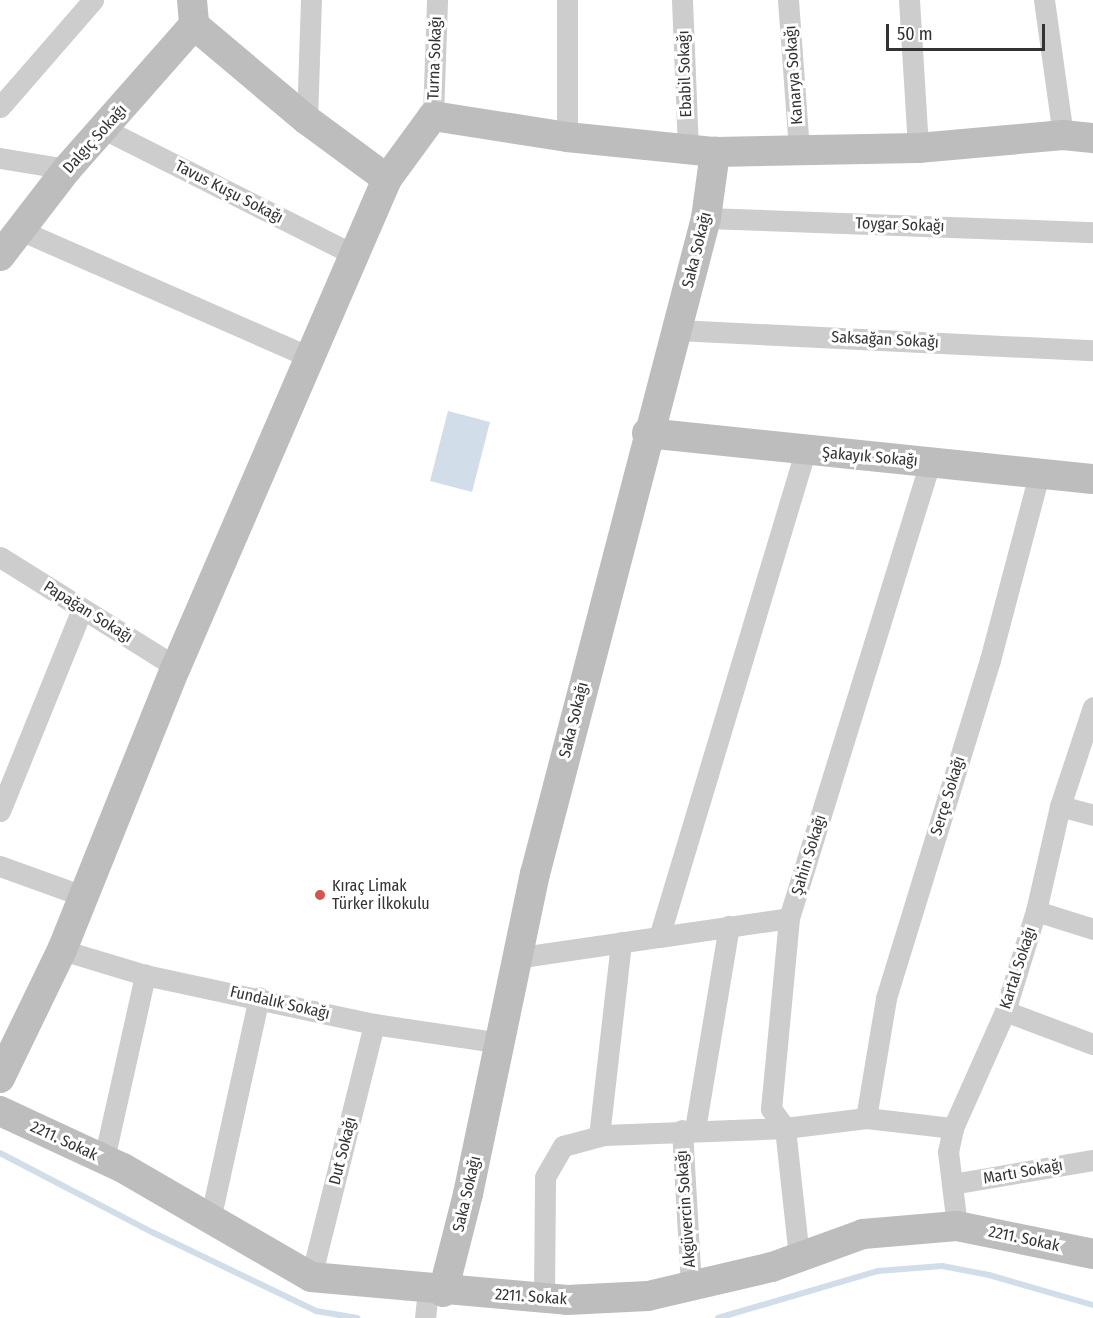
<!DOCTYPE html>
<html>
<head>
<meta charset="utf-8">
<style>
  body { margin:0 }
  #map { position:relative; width:1093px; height:1318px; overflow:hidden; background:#fff; font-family:"Fira Sans Condensed",sans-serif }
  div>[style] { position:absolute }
  .water>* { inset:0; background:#d2ddea }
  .stream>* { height:6px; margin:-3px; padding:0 3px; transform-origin:3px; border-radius:3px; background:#d2ddea }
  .street>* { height:21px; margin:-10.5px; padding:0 10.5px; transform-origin:10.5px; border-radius:10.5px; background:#cdcdcd }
  .secondary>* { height:30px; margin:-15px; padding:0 15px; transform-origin:15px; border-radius:15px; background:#bdbdbd }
  .dots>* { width:16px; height:16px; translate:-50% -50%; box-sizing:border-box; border:3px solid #fff; border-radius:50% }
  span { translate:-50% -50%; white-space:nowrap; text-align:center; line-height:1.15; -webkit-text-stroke:6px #fff; paint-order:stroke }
  .street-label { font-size:16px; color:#333 }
  .poi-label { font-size:16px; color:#333 }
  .left { translate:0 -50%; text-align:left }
  .scale { position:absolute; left:886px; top:24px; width:159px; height:27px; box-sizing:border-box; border:3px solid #333; border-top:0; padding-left:8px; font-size:18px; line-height:21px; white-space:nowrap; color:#333; -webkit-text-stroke:4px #fff; paint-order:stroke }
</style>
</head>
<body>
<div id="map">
  <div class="water">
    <i style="clip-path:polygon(448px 411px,490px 422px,472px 492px,430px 481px)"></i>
  </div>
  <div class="stream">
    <i style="left:0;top:1153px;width:174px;rotate:27.5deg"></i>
    <i style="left:154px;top:1233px;width:180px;rotate:25.7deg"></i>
    <i style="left:316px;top:1311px;width:42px;rotate:9.7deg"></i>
    <i style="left:718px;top:1318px;width:167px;rotate:-16.4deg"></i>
    <i style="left:878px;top:1271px;width:64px;rotate:-4.5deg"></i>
    <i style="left:942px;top:1266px;width:48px;rotate:10.8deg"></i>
    <i style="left:989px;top:1275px;width:108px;rotate:16.1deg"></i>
  </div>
  <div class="street">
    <i style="left:567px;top:0;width:137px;rotate:90deg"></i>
    <i style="left:682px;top:0;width:147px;rotate:87.7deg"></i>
    <i style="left:788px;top:0;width:150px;rotate:85.8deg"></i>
    <i style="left:909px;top:0;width:148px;rotate:86.5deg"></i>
    <i style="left:1044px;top:0;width:136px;rotate:82deg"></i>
    <i style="left:0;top:107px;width:142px;rotate:-49deg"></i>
    <i style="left:433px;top:116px;width:116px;rotate:-88deg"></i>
    <i style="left:307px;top:120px;width:120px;rotate:-88.1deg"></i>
    <i style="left:104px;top:129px;width:280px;rotate:26.7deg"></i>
    <i style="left:0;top:158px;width:68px;rotate:9.3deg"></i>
    <i style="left:706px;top:218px;width:387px;rotate:2.1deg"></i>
    <i style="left:20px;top:230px;width:317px;rotate:23.7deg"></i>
    <i style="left:677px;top:330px;width:416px;rotate:2.8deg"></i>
    <i style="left:0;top:557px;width:208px;rotate:32deg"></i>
    <i style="left:1060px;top:806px;width:34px;rotate:15deg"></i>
    <i style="left:0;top:811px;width:218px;rotate:-67.9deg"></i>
    <i style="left:0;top:866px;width:88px;rotate:19.9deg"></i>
    <i style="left:1036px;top:911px;width:60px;rotate:17.5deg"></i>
    <i style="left:659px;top:937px;width:131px;rotate:-8.3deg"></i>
    <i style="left:62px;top:950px;width:87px;rotate:16.8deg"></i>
    <i style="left:145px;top:975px;width:234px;rotate:12.1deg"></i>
    <i style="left:374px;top:1024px;width:128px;rotate:8.5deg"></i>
    <i style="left:515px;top:958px;width:146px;rotate:-8.3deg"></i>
    <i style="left:659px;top:937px;width:506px;rotate:-73.25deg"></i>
    <i style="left:1005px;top:1011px;width:94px;rotate:20.6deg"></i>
    <i style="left:866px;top:1118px;width:122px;rotate:-80.5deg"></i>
    <i style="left:886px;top:998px;width:354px;rotate:-72.9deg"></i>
    <i style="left:990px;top:660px;width:191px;rotate:-75.2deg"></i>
    <i style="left:695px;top:1129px;width:206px;rotate:-80.5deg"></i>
    <i style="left:682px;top:1130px;width:158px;rotate:86.7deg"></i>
    <i style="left:599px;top:1136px;width:195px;rotate:-83.5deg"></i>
    <i style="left:104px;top:1159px;width:189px;rotate:-77.4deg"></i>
    <i style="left:952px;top:1184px;width:143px;rotate:-9.7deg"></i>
    <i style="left:210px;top:1220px;width:228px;rotate:-77.6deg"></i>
    <i style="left:957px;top:1226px;width:75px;rotate:-96.9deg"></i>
    <i style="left:948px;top:1152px;width:25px;rotate:-78deg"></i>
    <i style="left:953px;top:1128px;width:128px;rotate:-66deg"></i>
    <i style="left:1005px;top:1011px;width:105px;rotate:-72.8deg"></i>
    <i style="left:1036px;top:911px;width:108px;rotate:-77.1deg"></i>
    <i style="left:1060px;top:806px;width:104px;rotate:-71.6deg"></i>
    <i style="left:799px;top:1257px;width:130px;rotate:-96.2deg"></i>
    <i style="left:785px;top:1128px;width:24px;rotate:-126deg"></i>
    <i style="left:771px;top:1109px;width:192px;rotate:-84.6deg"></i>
    <i style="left:789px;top:918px;width:477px;rotate:-72.8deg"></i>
    <i style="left:311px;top:1277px;width:261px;rotate:-76deg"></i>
    <i style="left:544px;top:1297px;width:120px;rotate:-89.5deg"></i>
    <i style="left:545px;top:1177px;width:36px;rotate:-60deg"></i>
    <i style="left:563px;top:1146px;width:42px;rotate:-15deg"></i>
    <i style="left:604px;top:1135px;width:181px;rotate:-2.2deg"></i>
    <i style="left:785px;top:1128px;width:82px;rotate:-7deg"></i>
    <i style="left:866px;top:1118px;width:88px;rotate:6.6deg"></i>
    <i style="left:425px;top:1318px;width:28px;rotate:-84deg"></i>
  </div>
  <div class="secondary">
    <i style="left:192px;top:0;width:25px;rotate:85deg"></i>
    <i style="left:194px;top:25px;width:148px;rotate:40.1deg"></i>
    <i style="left:307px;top:120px;width:99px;rotate:36.4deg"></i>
    <i style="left:0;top:256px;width:110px;rotate:-52.4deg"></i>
    <i style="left:67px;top:169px;width:192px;rotate:-48.6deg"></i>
    <i style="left:647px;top:433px;width:448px;rotate:5.9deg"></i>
    <i style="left:0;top:1078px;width:142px;rotate:-64.2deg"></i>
    <i style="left:62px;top:950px;width:305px;rotate:-68.1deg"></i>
    <i style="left:176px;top:667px;width:532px;rotate:-66.62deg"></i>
    <i style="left:387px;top:179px;width:78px;rotate:-53.9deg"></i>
    <i style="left:433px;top:116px;width:136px;rotate:8.9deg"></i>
    <i style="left:567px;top:137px;width:149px;rotate:5.8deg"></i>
    <i style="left:715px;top:152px;width:203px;rotate:-1.1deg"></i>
    <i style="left:918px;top:148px;width:146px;rotate:-5.1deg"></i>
    <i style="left:1063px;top:135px;width:30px;rotate:6deg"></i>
    <i style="left:0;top:1111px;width:136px;rotate:24.9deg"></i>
    <i style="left:123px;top:1168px;width:217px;rotate:30.1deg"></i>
    <i style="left:311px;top:1277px;width:257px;rotate:5.1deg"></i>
    <i style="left:567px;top:1300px;width:81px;rotate:-2.8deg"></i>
    <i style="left:648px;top:1296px;width:127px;rotate:-13.2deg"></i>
    <i style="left:772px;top:1267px;width:97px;rotate:-19.9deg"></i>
    <i style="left:863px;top:1234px;width:94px;rotate:-4.9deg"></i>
    <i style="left:957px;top:1226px;width:139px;rotate:11.6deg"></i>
    <i style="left:443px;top:1292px;width:101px;rotate:-75.7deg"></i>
    <i style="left:468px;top:1194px;width:327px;rotate:-78.2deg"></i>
    <i style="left:535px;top:874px;width:678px;rotate:-75.39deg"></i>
    <i style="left:706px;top:218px;width:67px;rotate:-82.2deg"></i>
  </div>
  <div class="dots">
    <i style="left:320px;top:895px;background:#d3554b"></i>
  </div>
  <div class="street-label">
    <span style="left:435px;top:58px;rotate:-88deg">Turna Sokağı</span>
    <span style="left:685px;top:74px;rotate:-92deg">Ebabil Sokağı</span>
    <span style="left:794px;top:75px;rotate:-94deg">Kanarya Sokağı</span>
    <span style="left:95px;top:139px;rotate:-48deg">Dalgıç Sokağı</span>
    <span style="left:229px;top:192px;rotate:27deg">Tavus Kuşu Sokağı</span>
    <span style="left:900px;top:225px;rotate:2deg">Toygar Sokağı</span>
    <span style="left:697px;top:250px;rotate:-76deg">Saka Sokağı</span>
    <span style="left:885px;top:340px;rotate:3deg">Saksağan Sokağı</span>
    <span style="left:870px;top:457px;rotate:5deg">Şakayık Sokağı</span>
    <span style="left:88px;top:612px;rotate:32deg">Papağan Sokağı</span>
    <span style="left:574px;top:720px;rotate:-76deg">Saka Sokağı</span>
    <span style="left:948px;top:796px;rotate:-73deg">Serçe Sokağı</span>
    <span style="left:809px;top:855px;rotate:-73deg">Şahin Sokağı</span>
    <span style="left:1018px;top:968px;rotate:-72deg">Kartal Sokağı</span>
    <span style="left:280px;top:1003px;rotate:13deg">Fundalık Sokağı</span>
    <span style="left:64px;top:1141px;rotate:25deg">2211. Sokak</span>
    <span style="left:343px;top:1151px;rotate:-76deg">Dut Sokağı</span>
    <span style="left:1023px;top:1172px;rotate:-10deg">Martı Sokağı</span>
    <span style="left:467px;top:1194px;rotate:-77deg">Saka Sokağı</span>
    <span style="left:686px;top:1209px;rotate:-94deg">Akgüvercin Sokağı</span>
    <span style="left:1024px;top:1239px;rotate:12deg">2211. Sokak</span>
    <span style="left:531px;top:1297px;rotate:4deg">2211. Sokak</span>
  </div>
  <div class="poi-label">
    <span class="left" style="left:332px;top:895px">Kıraç Limak<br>Türker İlkokulu</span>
  </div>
  <div class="scale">50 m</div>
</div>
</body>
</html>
